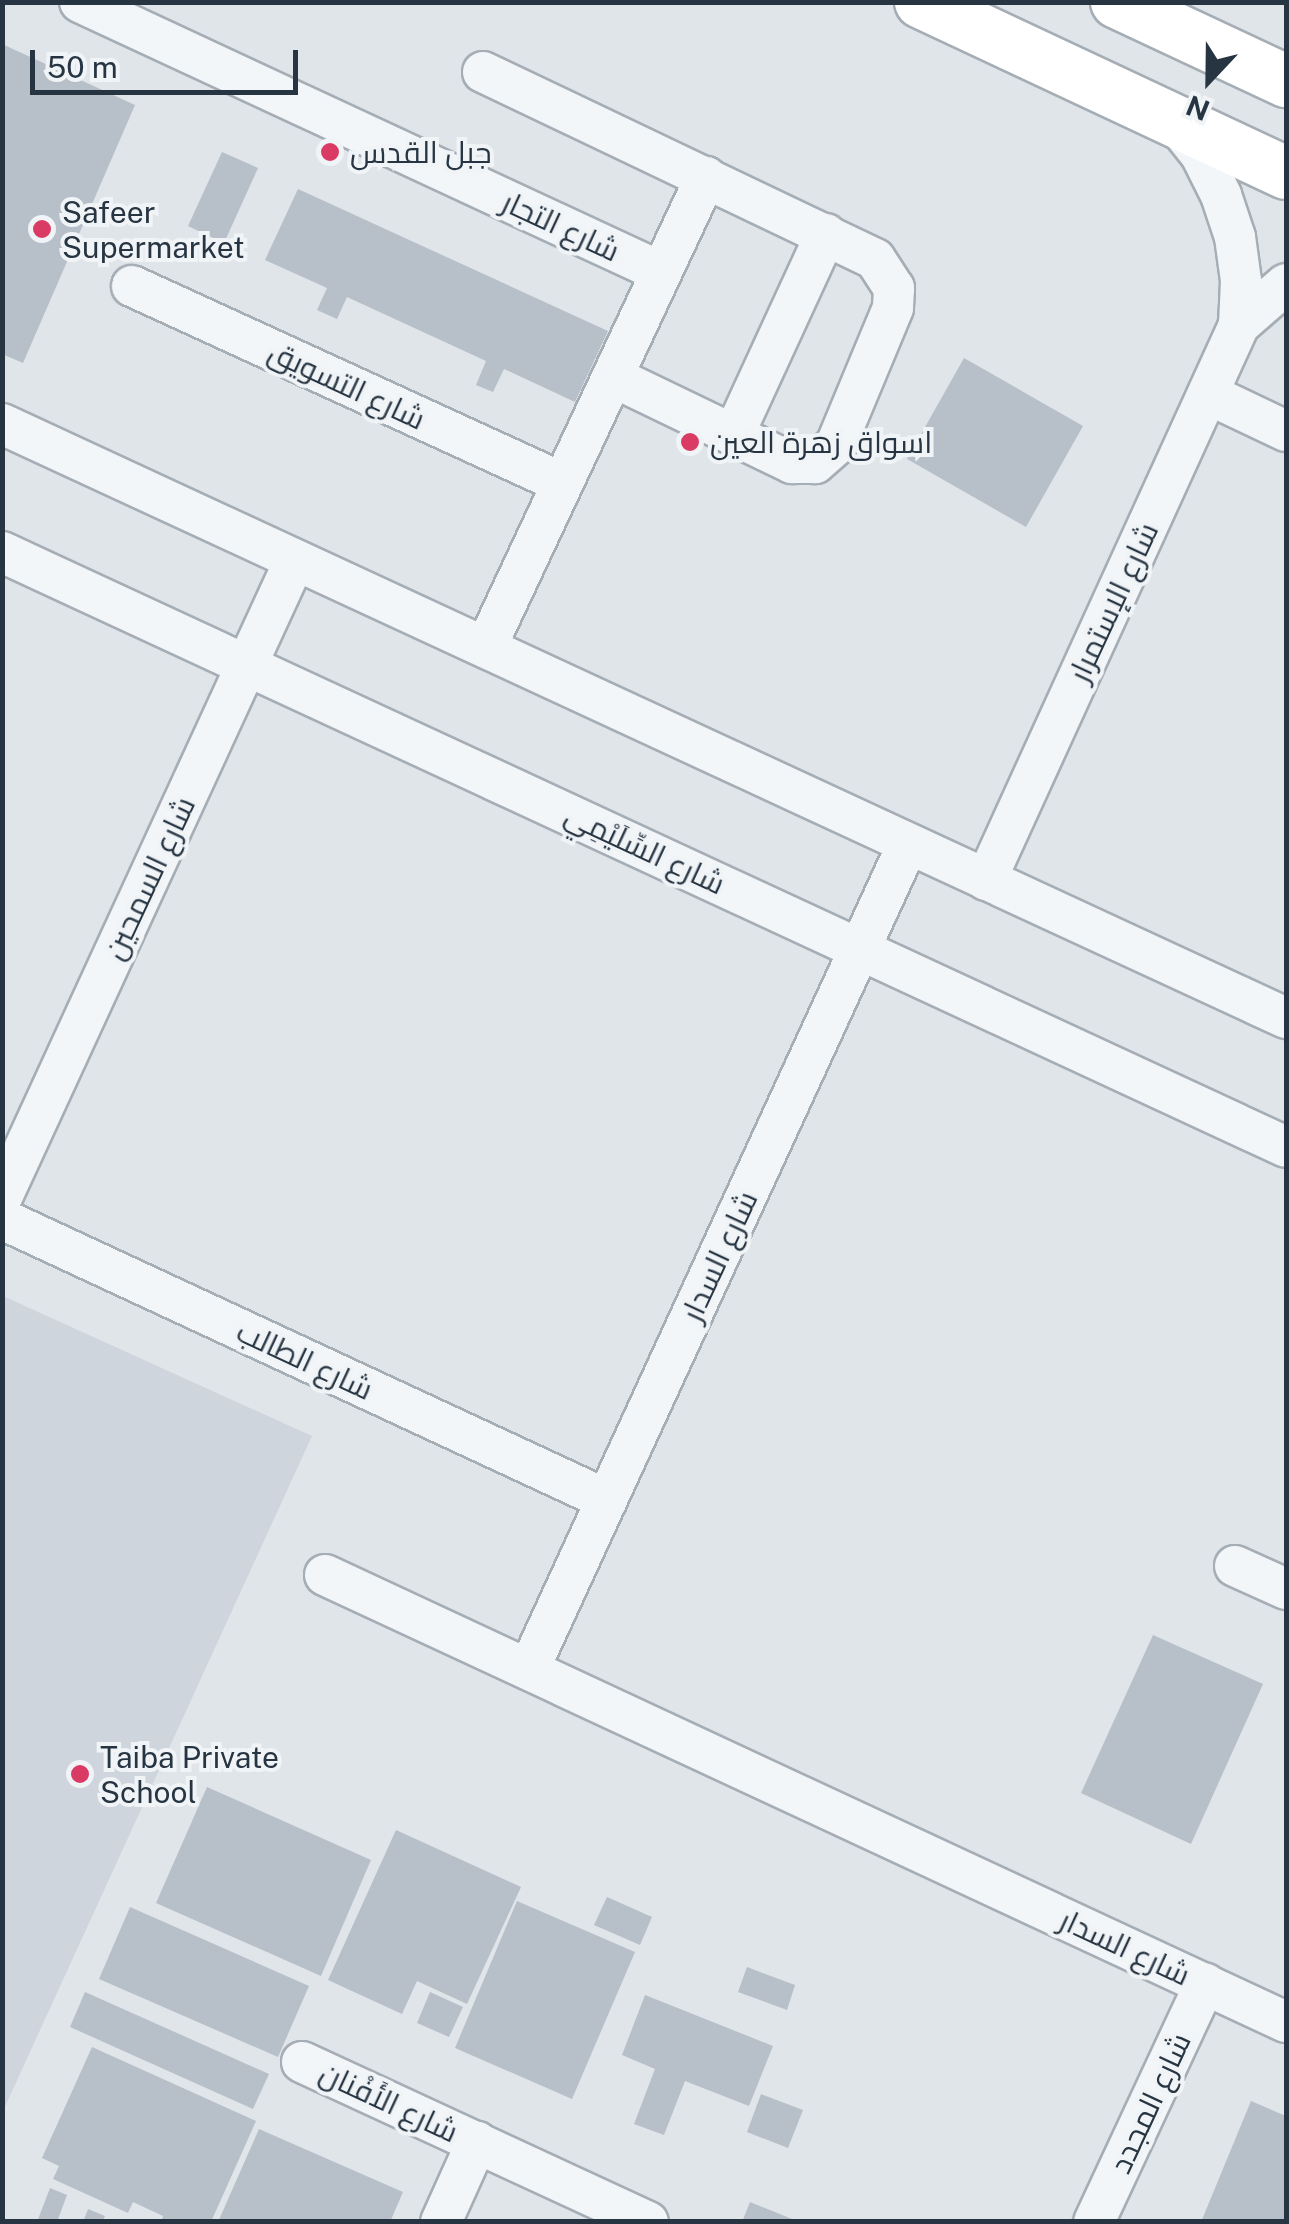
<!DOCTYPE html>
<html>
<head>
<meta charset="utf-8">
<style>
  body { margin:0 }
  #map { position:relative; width:1289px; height:2224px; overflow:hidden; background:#e0e5ea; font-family:"Public Sans",Cairo,sans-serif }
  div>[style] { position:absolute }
  .built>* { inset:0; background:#ced5dc }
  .building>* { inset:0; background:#b7bfc8 }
  .roads { filter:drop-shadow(2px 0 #a5adb5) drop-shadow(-2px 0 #a5adb5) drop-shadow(0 2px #a5adb5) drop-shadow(0 -2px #a5adb5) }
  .minor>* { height:40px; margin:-20px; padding:0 20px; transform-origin:20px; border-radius:20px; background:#f3f6f8 }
  .major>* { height:52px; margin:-26px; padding:0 26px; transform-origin:26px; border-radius:26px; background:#fff }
  .dots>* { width:28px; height:28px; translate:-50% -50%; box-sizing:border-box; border:5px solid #f0f4f7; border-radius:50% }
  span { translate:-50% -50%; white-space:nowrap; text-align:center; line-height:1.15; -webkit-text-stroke:8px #f0f4f7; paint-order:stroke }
  .poi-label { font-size:30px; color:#273543 }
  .left { translate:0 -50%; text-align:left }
  .street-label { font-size:30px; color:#273543 }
  .frame { position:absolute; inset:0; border:5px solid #273543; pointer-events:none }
  .north { position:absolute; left:1159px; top:30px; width:100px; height:100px; -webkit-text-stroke:8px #f0f4f7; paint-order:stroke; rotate:202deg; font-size:28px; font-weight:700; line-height:40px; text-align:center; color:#273543 }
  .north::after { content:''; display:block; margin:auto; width:35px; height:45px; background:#273543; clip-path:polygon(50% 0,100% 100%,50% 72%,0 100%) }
  .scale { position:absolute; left:30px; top:50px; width:268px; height:45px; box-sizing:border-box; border:5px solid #273543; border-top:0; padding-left:12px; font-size:30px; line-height:35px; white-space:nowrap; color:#273543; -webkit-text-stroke:8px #f0f4f7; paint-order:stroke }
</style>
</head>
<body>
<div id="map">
  <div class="built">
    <i style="clip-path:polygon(3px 1296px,312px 1436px,3px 2111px)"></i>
  </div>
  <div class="building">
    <i style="clip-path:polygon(2px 44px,135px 105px,23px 363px,2px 354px)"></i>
    <i style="clip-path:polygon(222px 152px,258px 168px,224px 243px,188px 226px)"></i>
    <i style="clip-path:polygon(298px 189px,608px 331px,575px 402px,504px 369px,493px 392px,476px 385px,486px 361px,347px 297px,337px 319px,317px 310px,327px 288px,265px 260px)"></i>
    <i style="clip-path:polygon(964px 358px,1083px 426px,1026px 527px,907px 459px)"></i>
    <i style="clip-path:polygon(1153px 1635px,1263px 1684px,1191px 1844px,1081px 1793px)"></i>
    <i style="clip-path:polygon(207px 1787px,371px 1860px,321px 1976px,156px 1903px)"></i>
    <i style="clip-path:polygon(396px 1830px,521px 1887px,467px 2004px,417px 1981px,402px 2014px,328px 1980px)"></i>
    <i style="clip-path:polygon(607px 1897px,652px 1917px,640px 1945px,594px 1925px)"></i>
    <i style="clip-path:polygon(517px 1901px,635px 1952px,572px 2099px,455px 2048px)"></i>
    <i style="clip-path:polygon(130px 1907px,309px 1986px,278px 2057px,99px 1979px)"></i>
    <i style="clip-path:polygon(747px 1967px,795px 1985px,787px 2010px,738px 1992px)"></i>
    <i style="clip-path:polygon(85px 1992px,269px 2074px,253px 2109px,70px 2027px)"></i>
    <i style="clip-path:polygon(430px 1992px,463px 2007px,449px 2037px,417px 2023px)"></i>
    <i style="clip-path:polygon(645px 1995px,773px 2046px,749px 2106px,685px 2081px,664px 2135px,634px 2124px,655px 2069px,622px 2055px)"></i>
    <i style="clip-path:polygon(92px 2047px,256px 2121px,211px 2222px,161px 2222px,163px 2216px,133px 2202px,128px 2213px,53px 2179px,59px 2166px,42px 2158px)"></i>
    <i style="clip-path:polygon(761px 2094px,803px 2110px,788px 2148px,747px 2132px)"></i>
    <i style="clip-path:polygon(1251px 2101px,1286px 2116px,1286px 2222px,1201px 2222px)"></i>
    <i style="clip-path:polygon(259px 2129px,403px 2192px,390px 2222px,218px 2222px)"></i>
    <i style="clip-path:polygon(50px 2188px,67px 2195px,57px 2222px,37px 2222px)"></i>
    <i style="clip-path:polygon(750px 2202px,797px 2221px,797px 2222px,742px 2222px)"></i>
    <i style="clip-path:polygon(88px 2209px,105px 2216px,102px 2222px,83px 2222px)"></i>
  </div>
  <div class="roads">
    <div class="minor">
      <i style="left:80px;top:2px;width:641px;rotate:24.93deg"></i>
      <i style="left:483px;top:72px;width:434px;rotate:25.5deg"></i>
      <i style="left:875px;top:259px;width:35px;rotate:57deg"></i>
      <i style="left:894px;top:288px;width:20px;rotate:93deg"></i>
      <i style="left:893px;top:308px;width:148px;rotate:112.6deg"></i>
      <i style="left:836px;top:445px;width:28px;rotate:139deg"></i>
      <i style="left:815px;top:463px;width:23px;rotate:180deg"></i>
      <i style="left:792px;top:463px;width:199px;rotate:-154.3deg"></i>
      <i style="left:1174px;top:121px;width:43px;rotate:51.5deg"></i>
      <i style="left:1201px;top:155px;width:45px;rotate:63.4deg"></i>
      <i style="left:1221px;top:195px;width:44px;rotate:71.6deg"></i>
      <i style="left:1235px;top:237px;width:44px;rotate:82.2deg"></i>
      <i style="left:1241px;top:281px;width:44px;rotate:92.6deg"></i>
      <i style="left:132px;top:286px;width:473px;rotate:24.6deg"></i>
      <i style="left:1208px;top:394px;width:86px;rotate:25.4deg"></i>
      <i style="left:2px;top:424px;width:1415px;rotate:24.83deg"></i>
      <i style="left:734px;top:434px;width:220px;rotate:-65.3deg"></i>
      <i style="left:2px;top:552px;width:1415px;rotate:24.86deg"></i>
      <i style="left:486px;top:647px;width:519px;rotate:-64.92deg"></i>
      <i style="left:986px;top:880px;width:610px;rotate:-65.49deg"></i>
      <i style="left:1239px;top:325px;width:62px;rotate:-41.1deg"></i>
      <i style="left:2px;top:1197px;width:701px;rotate:-65.3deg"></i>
      <i style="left:2px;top:1219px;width:667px;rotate:24.91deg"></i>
      <i style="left:1235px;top:1566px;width:56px;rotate:24.3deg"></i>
      <i style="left:325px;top:1575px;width:1060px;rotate:24.95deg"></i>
      <i style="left:529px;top:1669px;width:908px;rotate:-65.33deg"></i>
      <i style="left:302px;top:2062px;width:381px;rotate:24.8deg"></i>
      <i style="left:441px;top:2222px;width:88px;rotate:-65.8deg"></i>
      <i style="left:1094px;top:2222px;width:263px;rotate:-65deg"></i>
    </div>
    <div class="major">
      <i style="left:921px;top:2px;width:403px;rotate:25.1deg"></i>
      <i style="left:1117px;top:2px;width:187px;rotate:25.1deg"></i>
    </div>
  </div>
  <div class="dots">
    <i style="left:330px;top:152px;background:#da3b65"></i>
    <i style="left:42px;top:229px;background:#da3b65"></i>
    <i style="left:690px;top:442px;background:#da3b65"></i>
    <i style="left:80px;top:1774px;background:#da3b65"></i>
  </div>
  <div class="poi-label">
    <span class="left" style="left:350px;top:152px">جبل القدس</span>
    <span class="left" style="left:62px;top:229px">Safeer<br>Supermarket</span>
    <span class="left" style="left:710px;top:442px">اسواق زهرة العين</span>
    <span class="left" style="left:100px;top:1774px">Taiba Private<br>School</span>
  </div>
  <div class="street-label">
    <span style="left:561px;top:226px;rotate:25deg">شارع التجار</span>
    <span style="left:347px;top:385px;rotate:25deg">شارع التسويق</span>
    <span style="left:1113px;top:602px;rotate:-65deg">شارع الإستمرار</span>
    <span style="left:645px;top:849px;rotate:25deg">شارع السِّلَيْمِي</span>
    <span style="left:149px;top:878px;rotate:-65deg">شارع السمحين</span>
    <span style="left:719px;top:1256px;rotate:-65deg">شارع السدار</span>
    <span style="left:305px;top:1360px;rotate:25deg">شارع الطالب</span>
    <span style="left:1125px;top:1947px;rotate:25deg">شارع السدار</span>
    <span style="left:389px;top:2102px;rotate:25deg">شارع الأَفْنان</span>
    <span style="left:1150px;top:2103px;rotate:-65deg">شارع المجدد</span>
  </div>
  <div class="frame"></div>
  <div class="north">N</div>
  <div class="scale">50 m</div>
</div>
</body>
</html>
